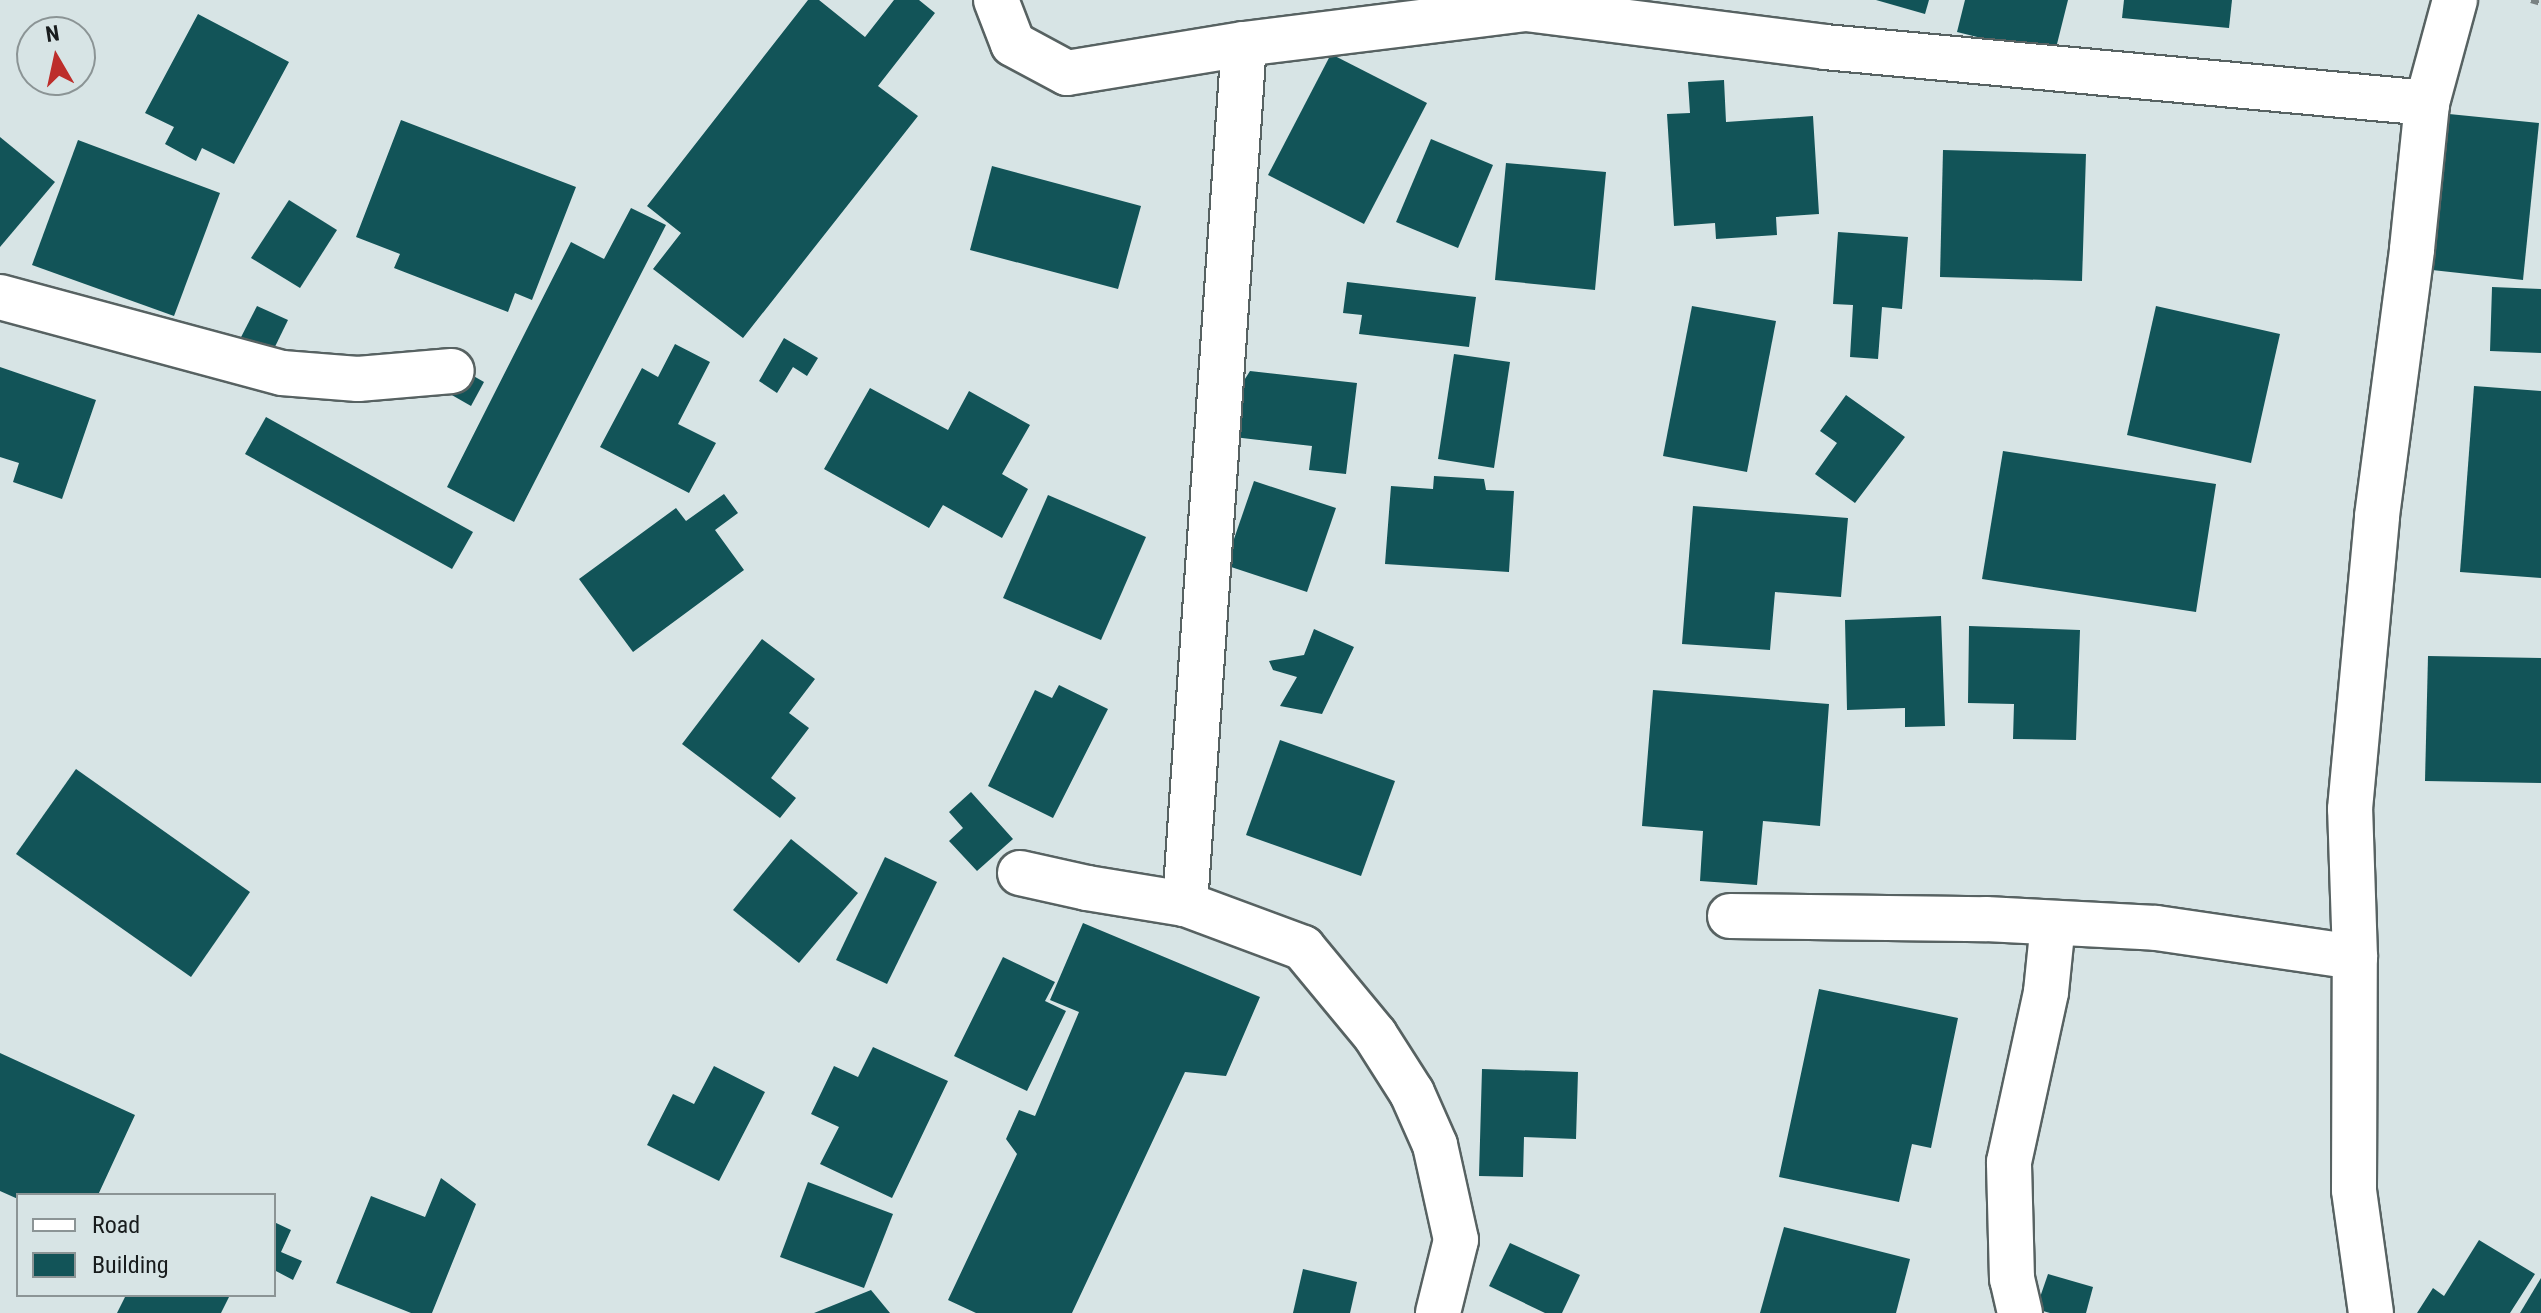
<!DOCTYPE html>
<html>
<head>
<meta charset="utf-8">
<style>
  body { margin:0 }
  #map { position:relative; width:2541px; height:1313px; overflow:hidden; background:#d7e4e5; font-family:"Roboto Condensed",sans-serif }
  div>[style] { position:absolute }
  .building>* { inset:0; background:#125458 }
  .path>* { height:5px; margin-top:-2.5px; transform-origin:0; background:repeating-linear-gradient(90deg,#7a8283 0 8px,transparent 0 12px) }
  .roads { filter:drop-shadow(2px 0 #576262) drop-shadow(-2px 0 #576262) drop-shadow(0 2px #576262) drop-shadow(0 -2px #576262) }
  .minor>* { height:44px; margin:-22px; padding:0 22px; transform-origin:22px; border-radius:22px; background:#fff }
  span { translate:-50% -50%; white-space:nowrap; text-align:center; line-height:1.15; -webkit-text-stroke:8px #d7e4e5; paint-order:stroke }
  .legend { position:absolute; left:16px; top:1193px; width:260px; height:104px; box-sizing:border-box; background:#d7e4e5; border:2px solid #8b9495; margin:0; padding:10px 14px; list-style:none; font-size:24px; color:#181c1d }
  .legend li { display:flex; align-items:center; gap:16px; height:40px }
  .legend b { width:40px; border:2px solid #8b9495 }
  .north { position:absolute; left:16px; top:16px; width:80px; height:80px; box-sizing:border-box; background:#d7e4e5; border:2px solid #8b9495; border-radius:50%; rotate:351deg; font-size:22px; font-weight:700; line-height:32px; text-align:center; color:#181c1d }
  .north::after { content:''; display:block; margin:auto; width:28px; height:36px; background:#bd2e2b; clip-path:polygon(50% 0,100% 100%,50% 72%,0 100%) }
</style>
</head>
<body>
<div id="map">
  <div class="building">
    <i style="clip-path:polygon(808px 0,819px 0,865px 37px,894px 0,919px 0,935px 13px,878px 86px,918px 116px,743px 338px,653px 269px,681px 233px,647px 206px)"></i>
    <i style="clip-path:polygon(1876px 0,1929px 0,1925px 14px)"></i>
    <i style="clip-path:polygon(1965px 0,2068px 0,2054px 56px,1957px 32px)"></i>
    <i style="clip-path:polygon(2124px 0,2232px 0,2229px 28px,2122px 18px)"></i>
    <i style="clip-path:polygon(198px 14px,289px 62px,234px 164px,202px 148px,196px 161px,165px 144px,174px 127px,145px 113px)"></i>
    <i style="clip-path:polygon(1331px 54px,1427px 103px,1364px 224px,1268px 175px)"></i>
    <i style="clip-path:polygon(1724px 80px,1726px 122px,1813px 116px,1819px 214px,1776px 217px,1777px 235px,1716px 239px,1715px 223px,1674px 226px,1667px 114px,1690px 113px,1688px 82px)"></i>
    <i style="clip-path:polygon(2439px 113px,2539px 123px,2523px 280px,2423px 269px)"></i>
    <i style="clip-path:polygon(401px 120px,576px 187px,532px 300px,515px 293px,508px 312px,394px 268px,400px 254px,356px 237px)"></i>
    <i style="clip-path:polygon(0 137px,55px 182px,0 247px)"></i>
    <i style="clip-path:polygon(1431px 139px,1493px 165px,1458px 248px,1396px 222px)"></i>
    <i style="clip-path:polygon(78px 140px,220px 193px,174px 316px,32px 265px)"></i>
    <i style="clip-path:polygon(1943px 150px,2086px 154px,2082px 281px,1940px 277px)"></i>
    <i style="clip-path:polygon(1506px 163px,1606px 172px,1595px 290px,1495px 280px)"></i>
    <i style="clip-path:polygon(992px 166px,1141px 206px,1118px 289px,970px 250px)"></i>
    <i style="clip-path:polygon(289px 200px,337px 230px,300px 288px,251px 258px)"></i>
    <i style="clip-path:polygon(631px 208px,666px 225px,514px 522px,447px 487px,571px 242px,604px 259px)"></i>
    <i style="clip-path:polygon(1838px 232px,1908px 237px,1902px 309px,1882px 307px,1878px 359px,1850px 357px,1853px 305px,1833px 304px)"></i>
    <i style="clip-path:polygon(1347px 282px,1476px 297px,1469px 347px,1359px 334px,1362px 315px,1343px 313px)"></i>
    <i style="clip-path:polygon(2492px 287px,2541px 289px,2541px 353px,2490px 351px)"></i>
    <i style="clip-path:polygon(257px 306px,288px 320px,270px 357px,238px 343px)"></i>
    <i style="clip-path:polygon(1692px 306px,1776px 321px,1747px 472px,1663px 456px)"></i>
    <i style="clip-path:polygon(2156px 306px,2280px 334px,2251px 463px,2127px 435px)"></i>
    <i style="clip-path:polygon(784px 338px,818px 358px,807px 376px,793px 367px,777px 393px,759px 381px)"></i>
    <i style="clip-path:polygon(675px 344px,710px 362px,678px 424px,716px 443px,689px 493px,600px 447px,642px 368px,658px 377px)"></i>
    <i style="clip-path:polygon(1454px 354px,1510px 362px,1494px 468px,1438px 459px)"></i>
    <i style="clip-path:polygon(0 367px,96px 400px,62px 499px,13px 482px,19px 463px,0 457px)"></i>
    <i style="clip-path:polygon(463px 370px,484px 382px,471px 406px,450px 394px)"></i>
    <i style="clip-path:polygon(1250px 371px,1357px 383px,1346px 474px,1309px 470px,1312px 446px,1225px 436px,1229px 404px)"></i>
    <i style="clip-path:polygon(2474px 386px,2541px 391px,2541px 578px,2460px 572px)"></i>
    <i style="clip-path:polygon(870px 388px,948px 430px,969px 391px,1030px 425px,1002px 474px,1028px 489px,1002px 538px,943px 505px,929px 528px,824px 469px)"></i>
    <i style="clip-path:polygon(1846px 395px,1905px 437px,1855px 503px,1815px 474px,1837px 443px,1820px 431px)"></i>
    <i style="clip-path:polygon(266px 417px,473px 532px,452px 569px,245px 454px)"></i>
    <i style="clip-path:polygon(2003px 451px,2216px 484px,2196px 612px,1982px 579px)"></i>
    <i style="clip-path:polygon(1434px 476px,1484px 479px,1486px 490px,1514px 491px,1509px 572px,1385px 564px,1391px 486px,1433px 489px)"></i>
    <i style="clip-path:polygon(1254px 481px,1336px 508px,1307px 592px,1225px 565px)"></i>
    <i style="clip-path:polygon(724px 494px,738px 513px,715px 530px,744px 570px,633px 652px,579px 579px,676px 508px,686px 521px)"></i>
    <i style="clip-path:polygon(1048px 495px,1146px 537px,1101px 640px,1003px 598px)"></i>
    <i style="clip-path:polygon(1693px 506px,1848px 518px,1841px 597px,1775px 592px,1770px 650px,1682px 644px)"></i>
    <i style="clip-path:polygon(1941px 616px,1945px 726px,1905px 727px,1905px 708px,1847px 710px,1845px 620px)"></i>
    <i style="clip-path:polygon(1969px 626px,2080px 630px,2076px 740px,2013px 739px,2014px 704px,1968px 703px)"></i>
    <i style="clip-path:polygon(1314px 629px,1354px 647px,1322px 714px,1280px 706px,1297px 677px,1273px 670px,1269px 661px,1304px 655px)"></i>
    <i style="clip-path:polygon(762px 639px,815px 679px,789px 713px,809px 728px,771px 778px,796px 798px,780px 818px,682px 744px)"></i>
    <i style="clip-path:polygon(2428px 656px,2541px 658px,2541px 783px,2425px 781px)"></i>
    <i style="clip-path:polygon(1059px 685px,1108px 709px,1053px 818px,988px 786px,1035px 690px,1052px 698px)"></i>
    <i style="clip-path:polygon(1653px 690px,1829px 704px,1820px 826px,1763px 821px,1757px 885px,1700px 881px,1703px 831px,1642px 826px)"></i>
    <i style="clip-path:polygon(1280px 740px,1395px 781px,1361px 876px,1246px 835px)"></i>
    <i style="clip-path:polygon(76px 769px,250px 892px,191px 977px,16px 854px)"></i>
    <i style="clip-path:polygon(971px 792px,1013px 839px,977px 871px,949px 841px,963px 828px,949px 812px)"></i>
    <i style="clip-path:polygon(791px 839px,858px 893px,799px 963px,733px 910px)"></i>
    <i style="clip-path:polygon(885px 857px,937px 882px,887px 984px,836px 960px)"></i>
    <i style="clip-path:polygon(1083px 923px,1260px 997px,1226px 1076px,1185px 1072px,1072px 1313px,976px 1313px,948px 1300px,1017px 1154px,1006px 1139px,1019px 1110px,1035px 1116px,1079px 1012px,1050px 1000px)"></i>
    <i style="clip-path:polygon(1003px 957px,1055px 982px,1045px 1001px,1066px 1011px,1027px 1091px,954px 1056px)"></i>
    <i style="clip-path:polygon(1819px 989px,1958px 1018px,1931px 1148px,1912px 1144px,1899px 1202px,1779px 1177px)"></i>
    <i style="clip-path:polygon(873px 1047px,948px 1081px,892px 1198px,820px 1164px,839px 1127px,811px 1114px,834px 1066px,858px 1077px)"></i>
    <i style="clip-path:polygon(0 1053px,135px 1115px,98px 1195px,18px 1195px,18px 1199px,0 1191px)"></i>
    <i style="clip-path:polygon(714px 1066px,765px 1092px,719px 1181px,647px 1145px,673px 1094px,694px 1104px)"></i>
    <i style="clip-path:polygon(1482px 1069px,1578px 1072px,1576px 1139px,1524px 1137px,1523px 1177px,1479px 1176px)"></i>
    <i style="clip-path:polygon(441px 1178px,476px 1204px,432px 1313px,411px 1313px,336px 1283px,371px 1196px,425px 1217px)"></i>
    <i style="clip-path:polygon(808px 1182px,893px 1214px,864px 1288px,780px 1257px)"></i>
    <i style="clip-path:polygon(274px 1222px,291px 1230px,281px 1252px,302px 1261px,293px 1280px,274px 1270px)"></i>
    <i style="clip-path:polygon(1784px 1227px,1910px 1259px,1896px 1313px,1760px 1313px)"></i>
    <i style="clip-path:polygon(2479px 1240px,2535px 1274px,2510px 1313px,2417px 1313px,2433px 1288px,2444px 1296px)"></i>
    <i style="clip-path:polygon(1510px 1243px,1580px 1275px,1562px 1313px,1545px 1313px,1489px 1286px)"></i>
    <i style="clip-path:polygon(1303px 1269px,1357px 1282px,1350px 1313px,1293px 1313px)"></i>
    <i style="clip-path:polygon(2048px 1274px,2093px 1287px,2086px 1313px,2050px 1313px,2036px 1309px)"></i>
    <i style="clip-path:polygon(2541px 1278px,2541px 1313px,2520px 1313px)"></i>
    <i style="clip-path:polygon(871px 1290px,890px 1313px,814px 1313px)"></i>
    <i style="clip-path:polygon(126px 1295px,230px 1295px,221px 1313px,117px 1313px)"></i>
  </div>
  <div class="path">
    <i style="left:2531px;top:0;width:10px;rotate:17deg"></i>
  </div>
  <div class="roads">
    <div class="minor">
      <i style="left:996px;top:0;width:47px;rotate:68.9deg"></i>
      <i style="left:1013px;top:44px;width:61px;rotate:28.2deg"></i>
      <i style="left:1067px;top:73px;width:179px;rotate:-9.3deg"></i>
      <i style="left:1244px;top:44px;width:284px;rotate:-7.1deg"></i>
      <i style="left:1526px;top:9px;width:301px;rotate:7.2deg"></i>
      <i style="left:1825px;top:47px;width:605px;rotate:5.31deg"></i>
      <i style="left:0;top:297px;width:292px;rotate:15.1deg"></i>
      <i style="left:282px;top:373px;width:76px;rotate:4.5deg"></i>
      <i style="left:358px;top:379px;width:94px;rotate:-4.9deg"></i>
      <i style="left:1020px;top:873px;width:69px;rotate:12.6deg"></i>
      <i style="left:1087px;top:888px;width:99px;rotate:9.3deg"></i>
      <i style="left:1185px;top:904px;width:126px;rotate:20.4deg"></i>
      <i style="left:1303px;top:948px;width:113px;rotate:50.4deg"></i>
      <i style="left:1375px;top:1035px;width:69px;rotate:57.5deg"></i>
      <i style="left:1412px;top:1093px;width:57px;rotate:66.1deg"></i>
      <i style="left:1435px;top:1145px;width:97px;rotate:77.5deg"></i>
      <i style="left:1456px;top:1240px;width:75px;rotate:103.9deg"></i>
      <i style="left:1185px;top:904px;width:862px;rotate:-86.08deg"></i>
      <i style="left:1730px;top:916px;width:256px;rotate:0.7deg"></i>
      <i style="left:1986px;top:919px;width:170px;rotate:3deg"></i>
      <i style="left:2156px;top:928px;width:201px;rotate:8.3deg"></i>
      <i style="left:2020px;top:1313px;width:35px;rotate:-103deg"></i>
      <i style="left:2012px;top:1279px;width:117px;rotate:-91.5deg"></i>
      <i style="left:2009px;top:1162px;width:174px;rotate:-77.7deg"></i>
      <i style="left:2046px;top:992px;width:69px;rotate:-84.2deg"></i>
      <i style="left:2371px;top:1313px;width:124px;rotate:-97.9deg"></i>
      <i style="left:2354px;top:1190px;width:233px;rotate:-89.8deg"></i>
      <i style="left:2355px;top:957px;width:148px;rotate:-91.9deg"></i>
      <i style="left:2350px;top:809px;width:294px;rotate:-84.7deg"></i>
      <i style="left:2377px;top:516px;width:269px;rotate:-82.5deg"></i>
      <i style="left:2412px;top:249px;width:147px;rotate:-84.1deg"></i>
      <i style="left:2427px;top:103px;width:107px;rotate:-74.8deg"></i>
    </div>
  </div>
  <ul class="legend">
  <li><b style="height:10px;background:#fff"></b>Road</li>
  <li><b style="height:22px;background:#125458"></b>Building</li>
  </ul>
  <div class="north">N</div>
</div>
</body>
</html>
